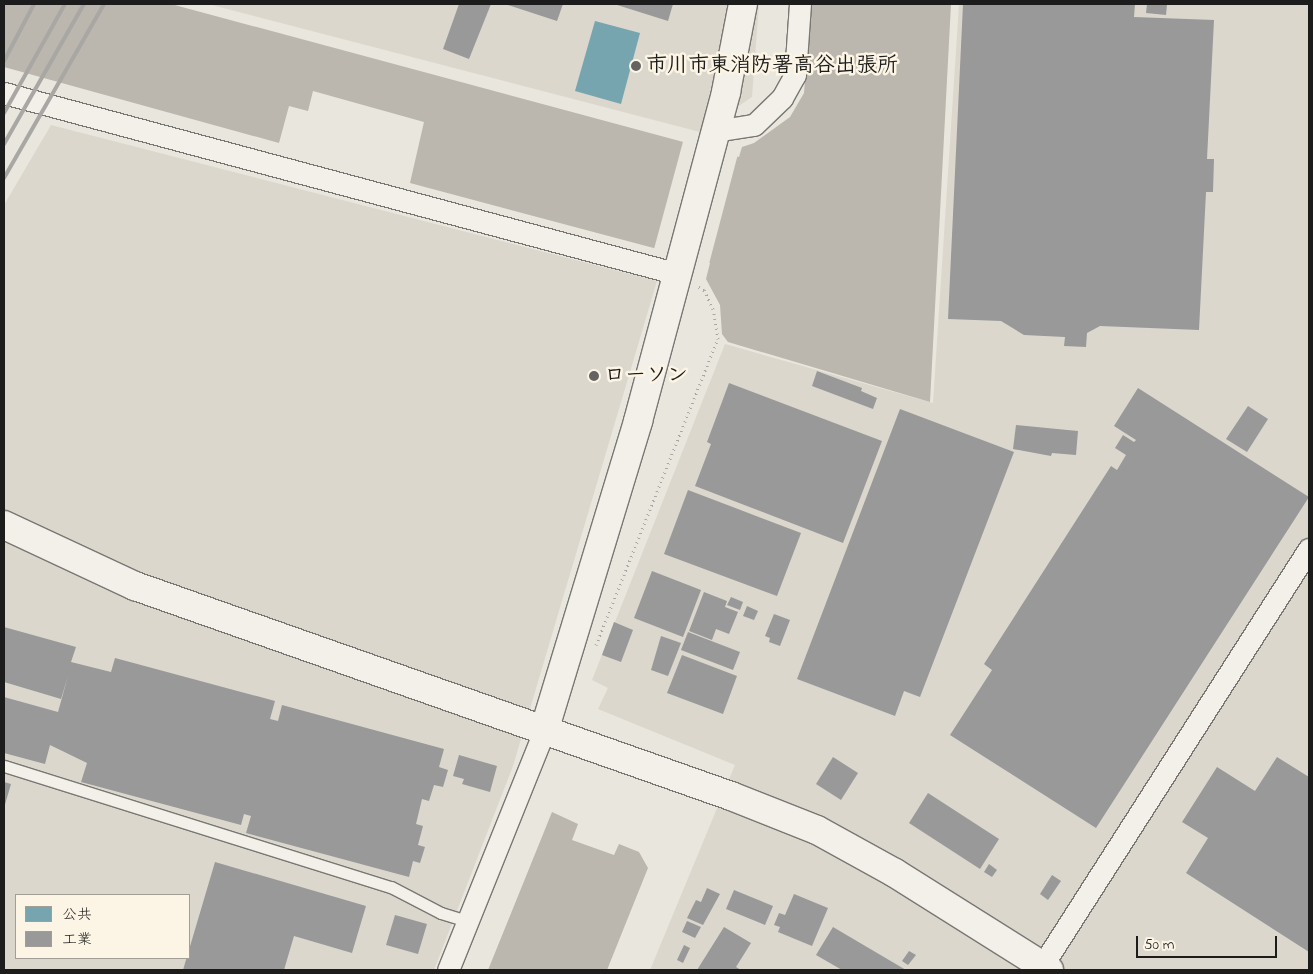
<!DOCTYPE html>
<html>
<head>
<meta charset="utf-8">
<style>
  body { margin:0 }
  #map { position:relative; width:1313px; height:974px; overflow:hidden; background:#e9e6de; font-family:"Indie Flower","Klee One",sans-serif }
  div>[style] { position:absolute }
  .built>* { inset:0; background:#dbd7cd }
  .water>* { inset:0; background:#bbb6ae }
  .pier>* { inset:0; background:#e9e6de }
  .public>* { inset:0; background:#76a5af }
  .industry>* { inset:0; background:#999 }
  .path>* { height:3px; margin-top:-1.5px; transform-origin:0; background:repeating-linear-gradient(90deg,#a9a7a3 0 1px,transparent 0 5px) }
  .roads { filter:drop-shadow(1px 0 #787773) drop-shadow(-1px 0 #787773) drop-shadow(0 1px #787773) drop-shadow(0 -1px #787773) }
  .lane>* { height:11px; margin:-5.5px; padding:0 5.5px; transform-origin:5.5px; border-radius:5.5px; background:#f3f0ea }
  .street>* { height:21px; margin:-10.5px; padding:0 10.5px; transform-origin:10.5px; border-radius:10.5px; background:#f3f0ea }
  .secondary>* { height:28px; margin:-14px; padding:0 14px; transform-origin:14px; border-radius:14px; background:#f3f0ea }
  .rail>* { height:4px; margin:-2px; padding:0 2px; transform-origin:2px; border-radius:2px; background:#a9a7a3 }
  .dots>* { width:14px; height:14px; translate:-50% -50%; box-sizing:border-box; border:2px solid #fcf5e5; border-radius:50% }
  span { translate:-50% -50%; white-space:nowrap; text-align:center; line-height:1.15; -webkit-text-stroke:5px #fcf5e5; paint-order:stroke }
  .poi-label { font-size:21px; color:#1c1c1c; font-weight:700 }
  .left { translate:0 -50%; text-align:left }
  .frame { position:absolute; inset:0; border:5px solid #1c1c1c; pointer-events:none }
  .legend { position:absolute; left:15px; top:894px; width:175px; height:65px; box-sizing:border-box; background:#fcf5e5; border:1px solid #a29e95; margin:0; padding:6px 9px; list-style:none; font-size:15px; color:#1c1c1c }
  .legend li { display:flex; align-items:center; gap:10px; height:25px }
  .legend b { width:25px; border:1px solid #a29e95 }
  .scale { position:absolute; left:1136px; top:936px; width:141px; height:22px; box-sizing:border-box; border:2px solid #1c1c1c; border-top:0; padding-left:6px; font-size:15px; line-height:18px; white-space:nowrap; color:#1c1c1c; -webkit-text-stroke:4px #fcf5e5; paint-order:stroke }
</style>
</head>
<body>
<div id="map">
  <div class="built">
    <i style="clip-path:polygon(208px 4px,759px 4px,752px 97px,700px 132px)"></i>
    <i style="clip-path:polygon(959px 4px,1309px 4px,1309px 970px,650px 970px,735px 765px,598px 709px,608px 688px,592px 680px,725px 344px,933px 403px)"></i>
    <i style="clip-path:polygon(evenodd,51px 125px,657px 281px,513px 766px,434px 970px,4px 970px,4px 205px,51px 125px,16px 895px,189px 895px,189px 958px,16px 958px,16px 895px)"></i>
  </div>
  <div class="water">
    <i style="clip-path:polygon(4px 4px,171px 4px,739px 157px,742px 147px,754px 143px,790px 117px,804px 93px,811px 4px,951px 4px,930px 402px,728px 342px,722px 334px,720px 305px,706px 279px,710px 263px,410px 183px,424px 122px,313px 91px,308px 111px,289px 106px,279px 143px,4px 67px)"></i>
    <i style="clip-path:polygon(552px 812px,578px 824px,572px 840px,614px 855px,619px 844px,639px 852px,648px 868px,607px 970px,488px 970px)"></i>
  </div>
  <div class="pier">
    <i style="clip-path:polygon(684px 138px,738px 154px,709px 264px,654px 249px)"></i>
  </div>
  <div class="public">
    <i style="clip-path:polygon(595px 21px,640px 33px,621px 104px,575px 91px)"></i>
  </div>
  <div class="industry">
    <i style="clip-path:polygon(459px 4px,491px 4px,469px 59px,443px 49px)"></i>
    <i style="clip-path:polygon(505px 4px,563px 4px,557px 21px)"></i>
    <i style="clip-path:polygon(614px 4px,673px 4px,668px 21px)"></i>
    <i style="clip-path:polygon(963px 4px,1135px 4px,1134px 17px,1214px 20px,1207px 159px,1214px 159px,1213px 192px,1206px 192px,1199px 330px,1100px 326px,1087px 333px,1086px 347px,1064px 346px,1065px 337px,1024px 335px,1001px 321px,948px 319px)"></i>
    <i style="clip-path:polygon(1147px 4px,1167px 4px,1166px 15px,1146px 13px)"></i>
    <i style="clip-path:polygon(817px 371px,862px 388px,861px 391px,877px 398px,873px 409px,812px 386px)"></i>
    <i style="clip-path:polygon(729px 383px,882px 441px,843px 543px,695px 486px,711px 444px,707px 442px)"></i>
    <i style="clip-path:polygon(1138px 388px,1309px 497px,1096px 828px,950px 735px,992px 670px,984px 664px,1111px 466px,1117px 470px,1126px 455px,1115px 448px,1123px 435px,1134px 442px,1136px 440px,1114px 426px)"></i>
    <i style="clip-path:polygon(1248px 406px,1268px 419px,1247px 452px,1226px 439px)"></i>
    <i style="clip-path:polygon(900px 409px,1014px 452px,920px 697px,904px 691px,895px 716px,797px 679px)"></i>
    <i style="clip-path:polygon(1016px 425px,1078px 431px,1076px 455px,1052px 453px,1051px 456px,1013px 449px)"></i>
    <i style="clip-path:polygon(688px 490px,801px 533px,777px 596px,664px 554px)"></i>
    <i style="clip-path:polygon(652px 571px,701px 590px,683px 637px,634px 618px)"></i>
    <i style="clip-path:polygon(704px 592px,727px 601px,725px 607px,738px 612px,729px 634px,716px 629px,712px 640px,689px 631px)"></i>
    <i style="clip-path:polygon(731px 597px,743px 602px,740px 610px,727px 605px)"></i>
    <i style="clip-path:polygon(747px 606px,758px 611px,754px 620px,743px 616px)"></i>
    <i style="clip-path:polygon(774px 614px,790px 620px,780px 646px,769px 642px,770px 638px,765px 636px)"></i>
    <i style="clip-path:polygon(614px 622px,633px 630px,621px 662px,602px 655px)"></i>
    <i style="clip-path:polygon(4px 627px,76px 647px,71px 662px,111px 672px,115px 658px,275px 701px,270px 719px,278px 721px,282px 705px,444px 749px,439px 767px,448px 770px,443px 787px,434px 785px,429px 801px,422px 799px,416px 824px,423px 826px,418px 845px,425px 847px,420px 863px,413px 861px,409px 877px,246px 833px,251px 816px,244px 814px,241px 825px,81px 782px,87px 763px,50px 745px,45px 764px,4px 753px,4px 697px,58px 712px,68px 676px,61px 699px,4px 682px)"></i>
    <i style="clip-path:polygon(688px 632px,740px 652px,733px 670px,681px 650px)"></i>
    <i style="clip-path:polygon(661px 636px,681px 643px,668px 676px,651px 670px)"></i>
    <i style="clip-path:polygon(682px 655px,737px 676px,723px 714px,667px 693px)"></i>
    <i style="clip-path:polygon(459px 755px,497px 766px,490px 792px,462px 784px,464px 779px,453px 776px)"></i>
    <i style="clip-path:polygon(833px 757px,858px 773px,841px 800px,816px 784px)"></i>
    <i style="clip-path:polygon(1277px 757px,1309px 777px,1309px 952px,1186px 873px,1208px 838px,1182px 822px,1217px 767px,1255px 791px)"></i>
    <i style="clip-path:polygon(4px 782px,11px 784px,4px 808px)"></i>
    <i style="clip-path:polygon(928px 793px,999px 839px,980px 869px,909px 823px)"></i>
    <i style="clip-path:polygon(215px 862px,366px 906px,352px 953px,294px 936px,284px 970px,183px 970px)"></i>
    <i style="clip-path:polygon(989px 864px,997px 870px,992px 877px,984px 872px)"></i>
    <i style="clip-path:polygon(1052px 875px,1061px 881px,1048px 900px,1040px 894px)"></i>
    <i style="clip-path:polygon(707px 888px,720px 894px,703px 925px,687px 918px,696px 900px,701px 902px)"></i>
    <i style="clip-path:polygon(734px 890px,773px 906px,765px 925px,726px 909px)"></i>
    <i style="clip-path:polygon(794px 894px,828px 908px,812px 946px,778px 932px,780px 927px,774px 925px,779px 913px,785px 915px)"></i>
    <i style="clip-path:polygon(395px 915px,427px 924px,418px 954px,386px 945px)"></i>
    <i style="clip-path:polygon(687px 921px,701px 927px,695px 938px,682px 932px)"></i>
    <i style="clip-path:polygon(724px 927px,751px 943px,736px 967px,741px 970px,697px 970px)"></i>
    <i style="clip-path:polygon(833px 927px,906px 970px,842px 970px,816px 955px)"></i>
    <i style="clip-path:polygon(684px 945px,690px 948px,683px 963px,677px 960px)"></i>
    <i style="clip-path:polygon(909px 951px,916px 955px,908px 965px,902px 961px)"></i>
  </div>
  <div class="path">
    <i style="left:596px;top:645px;width:329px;rotate:-68.3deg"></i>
    <i style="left:718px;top:339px;width:30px;rotate:-99deg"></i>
    <i style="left:713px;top:309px;width:21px;rotate:-115deg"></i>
    <i style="left:704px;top:290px;width:8px;rotate:-150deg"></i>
  </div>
  <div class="roads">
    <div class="lane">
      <i style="left:4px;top:766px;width:405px;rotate:17.4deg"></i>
      <i style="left:391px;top:887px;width:56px;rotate:27.5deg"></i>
      <i style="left:441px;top:913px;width:28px;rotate:17deg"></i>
    </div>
    <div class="street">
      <i style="left:4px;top:93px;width:698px;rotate:15.03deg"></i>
      <i style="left:715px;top:131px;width:39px;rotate:-9deg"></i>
      <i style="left:754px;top:125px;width:39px;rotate:-44deg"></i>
      <i style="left:782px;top:98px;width:26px;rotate:-61deg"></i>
      <i style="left:795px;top:75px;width:71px;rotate:-86deg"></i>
      <i style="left:1042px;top:966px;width:495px;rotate:-57.4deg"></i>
      <i style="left:448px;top:970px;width:258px;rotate:-68.1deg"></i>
    </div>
    <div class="secondary">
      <i style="left:4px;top:525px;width:145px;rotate:25deg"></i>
      <i style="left:135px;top:586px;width:632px;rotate:19.41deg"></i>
      <i style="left:731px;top:796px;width:92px;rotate:21.6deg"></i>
      <i style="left:817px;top:830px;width:89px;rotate:28.9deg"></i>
      <i style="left:895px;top:873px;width:182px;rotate:32.2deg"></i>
      <i style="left:544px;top:731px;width:324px;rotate:-73.1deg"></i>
      <i style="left:638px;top:421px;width:341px;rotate:-75deg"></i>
      <i style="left:726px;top:92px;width:90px;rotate:-79.1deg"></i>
    </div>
  </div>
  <div class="rail">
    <i style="left:4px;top:61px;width:64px;rotate:-62.2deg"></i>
    <i style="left:4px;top:113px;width:125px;rotate:-60.8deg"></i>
    <i style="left:4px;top:144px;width:161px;rotate:-60.3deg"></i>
    <i style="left:4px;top:178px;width:201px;rotate:-60.1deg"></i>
  </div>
  <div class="dots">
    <i style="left:636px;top:66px;background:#646360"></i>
    <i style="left:594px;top:376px;background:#646360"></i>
  </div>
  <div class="poi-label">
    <span class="left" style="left:646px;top:66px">市川市東消防署高谷出張所</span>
    <span class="left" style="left:604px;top:376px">ローソン</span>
  </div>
  <div class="frame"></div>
  <ul class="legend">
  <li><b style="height:14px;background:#76a5af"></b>公共</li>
  <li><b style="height:14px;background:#999"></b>工業</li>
  </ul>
  <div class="scale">50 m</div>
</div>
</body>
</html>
